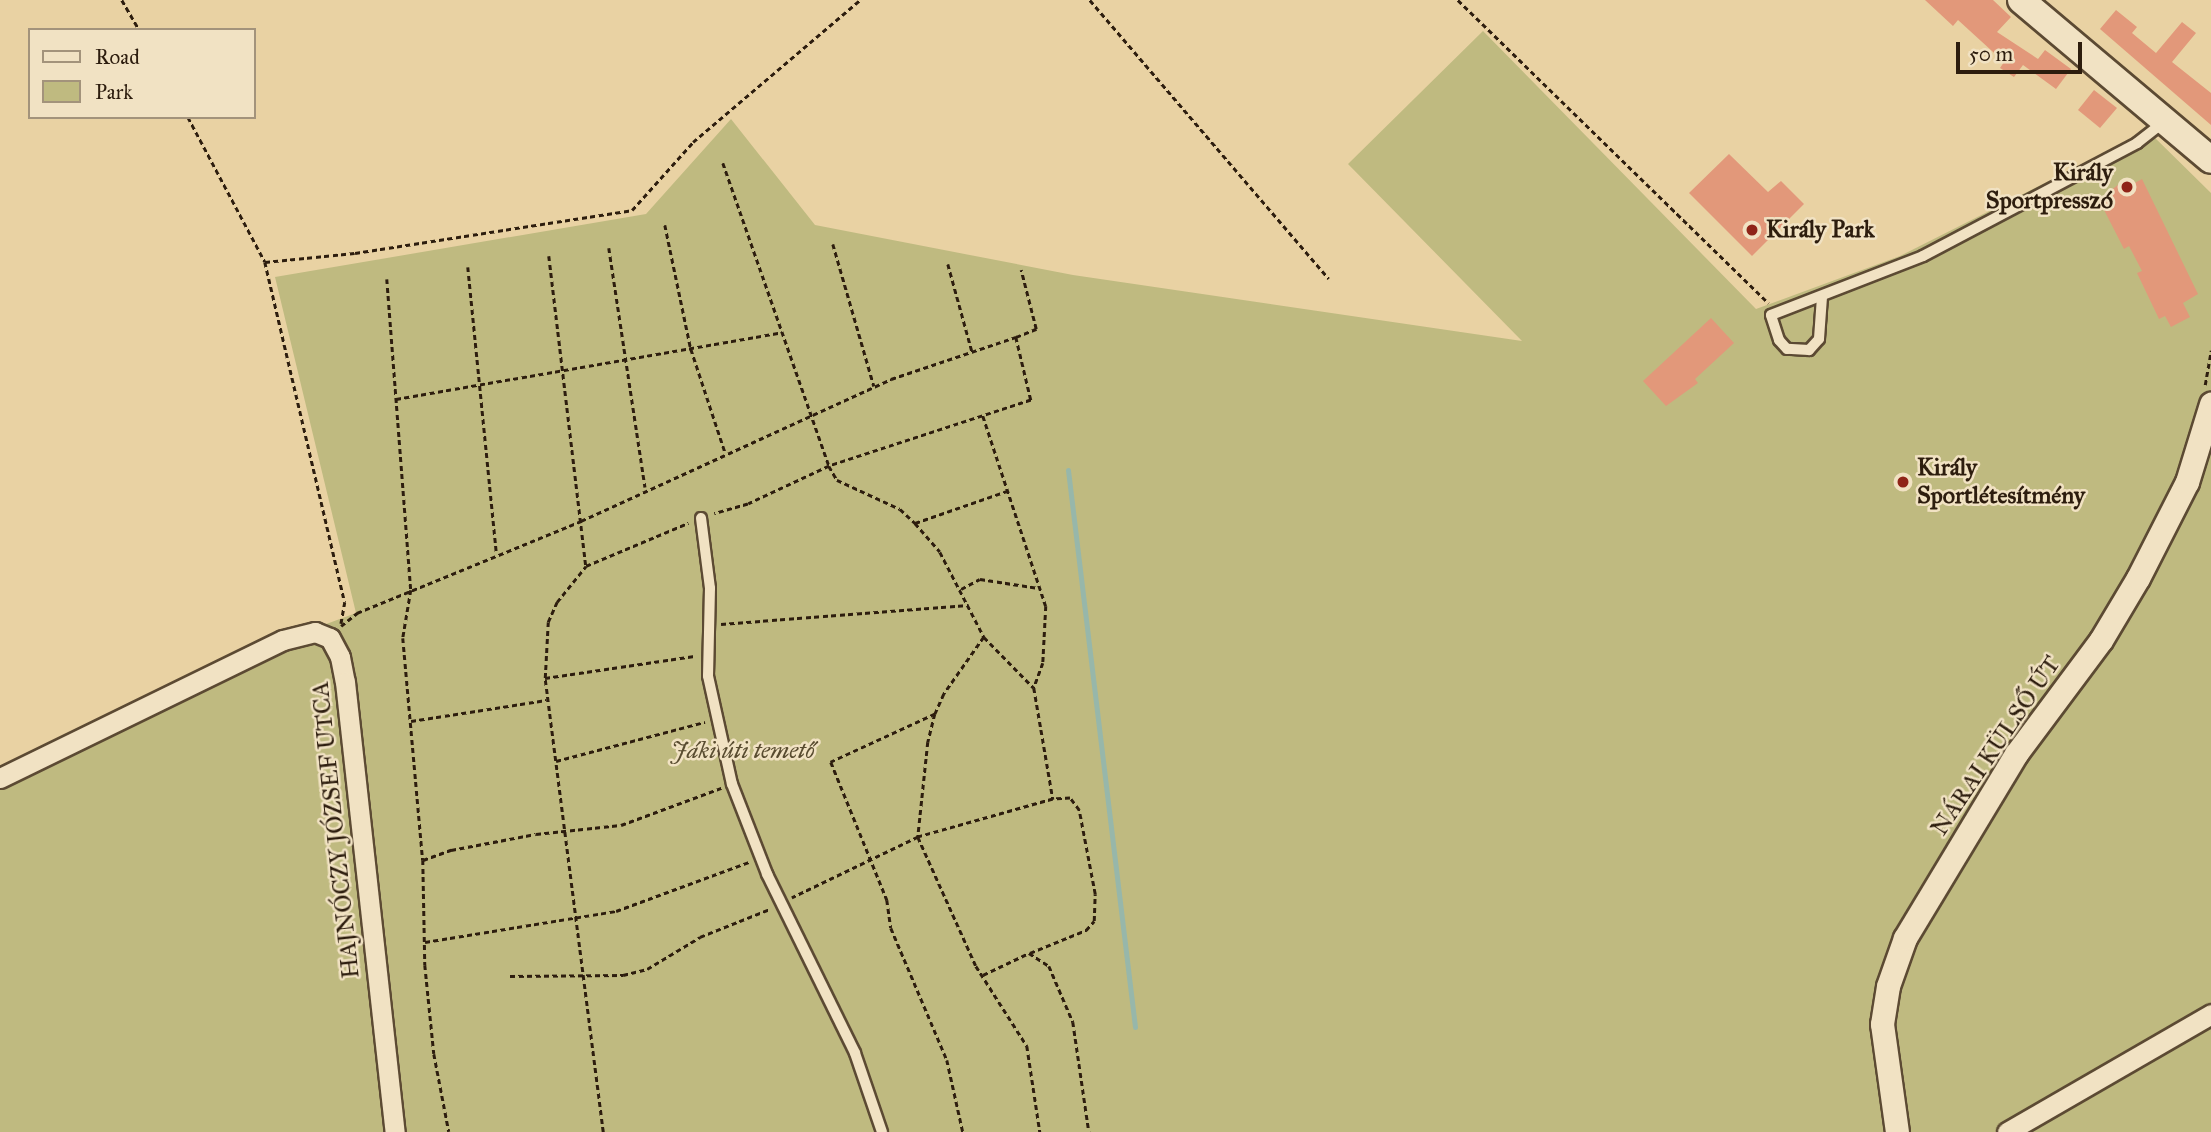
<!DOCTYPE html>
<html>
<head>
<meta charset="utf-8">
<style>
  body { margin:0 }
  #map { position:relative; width:2211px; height:1132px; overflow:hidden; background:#e9d2a3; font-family:"IM FELL Great Primer",serif }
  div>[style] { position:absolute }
  .green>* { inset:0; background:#bfba80 }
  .stream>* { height:5px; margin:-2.5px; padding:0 2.5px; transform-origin:2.5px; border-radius:2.5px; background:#97b7aa }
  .building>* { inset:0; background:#e2987a }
  .path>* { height:2.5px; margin-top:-1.25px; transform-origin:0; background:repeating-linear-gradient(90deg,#2d1d0e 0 5px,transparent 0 8.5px) }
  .roads { filter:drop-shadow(2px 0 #5c4a33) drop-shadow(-2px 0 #5c4a33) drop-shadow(0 2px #5c4a33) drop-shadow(0 -2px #5c4a33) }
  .service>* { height:10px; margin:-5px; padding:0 5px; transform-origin:5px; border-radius:5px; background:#f1e2c3 }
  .minor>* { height:19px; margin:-9.5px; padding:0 9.5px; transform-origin:9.5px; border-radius:9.5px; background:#f1e2c3 }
  .tertiary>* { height:23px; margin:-11.5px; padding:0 11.5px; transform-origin:11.5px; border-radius:11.5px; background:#f1e2c3 }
  .secondary>* { height:26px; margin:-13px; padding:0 13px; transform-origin:13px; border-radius:13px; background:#f1e2c3 }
  .dots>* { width:19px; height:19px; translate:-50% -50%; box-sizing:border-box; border:4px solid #f1e2c3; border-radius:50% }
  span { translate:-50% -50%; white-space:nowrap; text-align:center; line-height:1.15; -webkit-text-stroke:5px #f1e2c3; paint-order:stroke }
  .poi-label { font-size:24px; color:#2d1d0e; font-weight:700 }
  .right { translate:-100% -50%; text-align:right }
  .left { translate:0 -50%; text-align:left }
  .street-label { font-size:24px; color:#2d1d0e }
  .park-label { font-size:24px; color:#594c30; font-style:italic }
  .legend { position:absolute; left:28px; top:28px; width:228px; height:91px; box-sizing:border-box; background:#f1e2c3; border:2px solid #a3937b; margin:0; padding:9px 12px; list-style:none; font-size:21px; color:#2d1d0e }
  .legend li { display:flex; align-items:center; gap:14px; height:35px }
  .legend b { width:35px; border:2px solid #a3937b }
  .scale { position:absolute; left:1956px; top:42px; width:126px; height:32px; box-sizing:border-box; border:4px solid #2d1d0e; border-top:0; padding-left:9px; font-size:21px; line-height:24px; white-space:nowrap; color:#2d1d0e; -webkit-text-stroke:5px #f1e2c3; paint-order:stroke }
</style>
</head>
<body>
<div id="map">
  <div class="green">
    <i style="clip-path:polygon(1483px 31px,1756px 309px,1900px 256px,2148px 131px,2211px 193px,2211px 1132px,0 1132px,0 778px,283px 640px,356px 613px,275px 277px,646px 214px,731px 119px,815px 225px,1073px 275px,1522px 341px,1348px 164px)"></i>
  </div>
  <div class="stream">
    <i style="left:1068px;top:470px;width:561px;rotate:83.14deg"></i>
  </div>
  <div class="building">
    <i style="clip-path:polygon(1925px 0,1993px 0,2011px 17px,1997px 32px,2038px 59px,2045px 50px,2071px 69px,2056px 89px,2023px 65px,2014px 77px,2000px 68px,2004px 62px,1958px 20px,1953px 26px)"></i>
    <i style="clip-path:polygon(2116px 10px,2137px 27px,2132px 33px,2156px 53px,2182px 22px,2196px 33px,2172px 62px,2211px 93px,2211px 125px,2100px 29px)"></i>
    <i style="clip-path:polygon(2094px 90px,2117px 108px,2100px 128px,2078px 110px)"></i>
    <i style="clip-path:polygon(1729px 154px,1768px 192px,1781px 181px,1804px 204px,1752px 256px,1689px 193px)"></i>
    <i style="clip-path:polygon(2142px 179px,2198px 294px,2183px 303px,2190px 317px,2171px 327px,2165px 316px,2159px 319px,2137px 273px,2142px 271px,2129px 246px,2124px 249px,2099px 200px,2124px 180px,2127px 187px)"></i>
    <i style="clip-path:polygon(1711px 318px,1734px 343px,1695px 379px,1698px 383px,1666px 406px,1643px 381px)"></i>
  </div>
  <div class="path">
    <i style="left:122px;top:0;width:34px;rotate:60deg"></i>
    <i style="left:1090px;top:0;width:367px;rotate:49.4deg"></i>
    <i style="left:1458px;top:0;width:434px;rotate:44.3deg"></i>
    <i style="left:188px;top:117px;width:164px;rotate:62deg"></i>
    <i style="left:265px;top:262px;width:349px;rotate:76.8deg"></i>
    <i style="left:345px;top:602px;width:22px;rotate:100deg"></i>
    <i style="left:723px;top:163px;width:321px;rotate:70.7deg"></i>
    <i style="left:829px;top:466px;width:16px;rotate:60deg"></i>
    <i style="left:837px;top:480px;width:69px;rotate:24.7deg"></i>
    <i style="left:900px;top:509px;width:21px;rotate:43deg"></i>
    <i style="left:915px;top:523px;width:38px;rotate:49deg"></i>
    <i style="left:940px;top:552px;width:96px;rotate:62.6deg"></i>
    <i style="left:984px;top:637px;width:71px;rotate:45.6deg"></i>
    <i style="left:1034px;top:688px;width:113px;rotate:80.3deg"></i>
    <i style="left:1053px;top:799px;width:140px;rotate:164.3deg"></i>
    <i style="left:918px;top:837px;width:140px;rotate:154.2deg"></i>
    <i style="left:665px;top:225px;width:127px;rotate:78.2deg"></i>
    <i style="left:691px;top:349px;width:108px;rotate:71.7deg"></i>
    <i style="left:833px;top:244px;width:148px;rotate:73.9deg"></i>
    <i style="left:609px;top:248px;width:242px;rotate:81.4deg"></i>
    <i style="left:549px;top:256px;width:312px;rotate:83.2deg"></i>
    <i style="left:265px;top:262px;width:90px;rotate:-5.7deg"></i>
    <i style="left:355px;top:253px;width:280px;rotate:-8.8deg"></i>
    <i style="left:632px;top:210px;width:91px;rotate:-48.1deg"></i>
    <i style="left:693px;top:142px;width:219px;rotate:-40.4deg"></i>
    <i style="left:948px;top:264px;width:90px;rotate:74.6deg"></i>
    <i style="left:468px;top:267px;width:289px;rotate:84.3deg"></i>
    <i style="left:387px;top:279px;width:312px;rotate:85.6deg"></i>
    <i style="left:411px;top:590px;width:49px;rotate:99.5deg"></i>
    <i style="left:403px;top:638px;width:223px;rotate:84.9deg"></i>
    <i style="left:423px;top:860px;width:105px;rotate:88.9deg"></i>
    <i style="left:425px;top:965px;width:89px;rotate:84.2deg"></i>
    <i style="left:434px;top:1054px;width:79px;rotate:79.1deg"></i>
    <i style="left:1016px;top:337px;width:22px;rotate:-22deg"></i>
    <i style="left:1036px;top:329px;width:61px;rotate:-104.3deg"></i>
    <i style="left:2205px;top:385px;width:35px;rotate:-80deg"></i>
    <i style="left:396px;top:399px;width:392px;rotate:-9.8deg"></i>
    <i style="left:983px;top:416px;width:200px;rotate:71.7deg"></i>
    <i style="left:1046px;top:606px;width:57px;rotate:93deg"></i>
    <i style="left:1043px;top:663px;width:27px;rotate:110deg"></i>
    <i style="left:915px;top:523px;width:97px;rotate:-19.2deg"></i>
    <i style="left:961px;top:589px;width:21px;rotate:-28deg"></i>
    <i style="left:980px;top:579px;width:59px;rotate:8.8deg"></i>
    <i style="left:721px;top:624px;width:248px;rotate:-4.4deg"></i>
    <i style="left:341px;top:626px;width:21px;rotate:-39deg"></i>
    <i style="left:357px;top:613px;width:242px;rotate:-22.3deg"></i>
    <i style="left:581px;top:521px;width:341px;rotate:-24.6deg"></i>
    <i style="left:891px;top:379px;width:132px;rotate:-18.6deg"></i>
    <i style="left:1016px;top:337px;width:65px;rotate:76.6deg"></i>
    <i style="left:1031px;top:400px;width:213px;rotate:161.9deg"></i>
    <i style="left:829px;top:466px;width:89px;rotate:154.9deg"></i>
    <i style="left:748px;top:504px;width:35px;rotate:164deg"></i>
    <i style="left:984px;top:637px;width:70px;rotate:125.1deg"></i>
    <i style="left:944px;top:694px;width:22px;rotate:114deg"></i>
    <i style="left:935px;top:714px;width:29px;rotate:104deg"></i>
    <i style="left:928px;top:742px;width:96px;rotate:96deg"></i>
    <i style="left:918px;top:837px;width:141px;rotate:65.8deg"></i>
    <i style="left:976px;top:966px;width:95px;rotate:57.5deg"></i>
    <i style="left:1027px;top:1046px;width:87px;rotate:81.4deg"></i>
    <i style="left:545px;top:678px;width:151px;rotate:-8.4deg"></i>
    <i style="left:935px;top:714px;width:115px;rotate:155.2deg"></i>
    <i style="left:831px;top:762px;width:149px;rotate:67.9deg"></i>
    <i style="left:887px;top:900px;width:28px;rotate:82deg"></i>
    <i style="left:891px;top:928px;width:143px;rotate:67deg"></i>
    <i style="left:947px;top:1060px;width:74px;rotate:77.5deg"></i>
    <i style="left:411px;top:721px;width:137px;rotate:-8.8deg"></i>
    <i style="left:556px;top:761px;width:154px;rotate:-14.7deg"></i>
    <i style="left:423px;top:860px;width:30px;rotate:-20deg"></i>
    <i style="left:451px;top:850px;width:86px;rotate:-10.7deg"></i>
    <i style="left:536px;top:834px;width:85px;rotate:-6deg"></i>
    <i style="left:621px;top:825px;width:107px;rotate:-20.3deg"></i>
    <i style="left:425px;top:942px;width:193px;rotate:-9.2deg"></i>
    <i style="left:616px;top:911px;width:142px;rotate:-20.2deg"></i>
    <i style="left:1030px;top:953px;width:61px;rotate:-22.3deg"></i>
    <i style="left:1086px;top:930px;width:12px;rotate:-48deg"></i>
    <i style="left:1094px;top:921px;width:27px;rotate:-88deg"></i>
    <i style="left:1095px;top:894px;width:86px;rotate:-100.8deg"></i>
    <i style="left:1079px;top:810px;width:15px;rotate:-127deg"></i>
    <i style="left:1070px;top:798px;width:17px;rotate:177deg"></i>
    <i style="left:983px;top:975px;width:51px;rotate:-25.6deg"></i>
    <i style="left:1029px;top:953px;width:24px;rotate:33deg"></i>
    <i style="left:1049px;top:966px;width:61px;rotate:66.8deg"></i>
    <i style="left:1073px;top:1022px;width:111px;rotate:81.7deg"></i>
    <i style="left:510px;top:976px;width:113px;rotate:-0.5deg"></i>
    <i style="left:623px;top:975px;width:25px;rotate:-14deg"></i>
    <i style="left:647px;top:969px;width:62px;rotate:-31.1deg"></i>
    <i style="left:700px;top:937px;width:75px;rotate:-21.8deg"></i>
    <i style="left:603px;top:1132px;width:458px;rotate:-97.3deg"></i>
    <i style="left:545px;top:678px;width:56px;rotate:-86.9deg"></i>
    <i style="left:548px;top:622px;width:22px;rotate:-66deg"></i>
    <i style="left:557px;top:602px;width:46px;rotate:-51.1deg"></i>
    <i style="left:586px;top:566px;width:111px;rotate:-22.9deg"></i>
  </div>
  <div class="roads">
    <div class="service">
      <i style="left:1822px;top:297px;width:42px;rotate:94.1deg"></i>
      <i style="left:1819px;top:339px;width:15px;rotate:132deg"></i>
      <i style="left:1809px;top:350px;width:22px;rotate:-177deg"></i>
      <i style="left:1787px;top:349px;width:12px;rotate:-132deg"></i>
      <i style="left:1779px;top:340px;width:26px;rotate:-108deg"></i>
      <i style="left:1771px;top:315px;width:163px;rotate:-21.2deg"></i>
      <i style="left:1923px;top:256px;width:242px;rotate:-27.8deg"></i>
      <i style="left:2137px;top:143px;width:33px;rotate:-38deg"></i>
      <i style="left:701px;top:518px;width:71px;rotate:82.7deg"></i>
      <i style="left:710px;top:588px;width:88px;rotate:91.3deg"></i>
      <i style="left:708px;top:676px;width:111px;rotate:77.5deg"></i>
      <i style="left:732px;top:784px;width:97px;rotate:68.7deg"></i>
      <i style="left:767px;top:874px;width:199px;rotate:63.8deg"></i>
      <i style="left:855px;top:1053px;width:83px;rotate:71.1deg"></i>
    </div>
    <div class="minor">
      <i style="left:0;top:778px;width:315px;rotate:-26deg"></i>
      <i style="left:283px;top:640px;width:33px;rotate:-14deg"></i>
      <i style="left:315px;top:632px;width:16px;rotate:22deg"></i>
      <i style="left:330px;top:638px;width:21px;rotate:62deg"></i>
      <i style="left:340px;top:657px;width:25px;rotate:79deg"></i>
      <i style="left:345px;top:682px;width:453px;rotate:83.7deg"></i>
      <i style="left:2007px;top:1132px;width:236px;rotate:-30deg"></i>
    </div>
    <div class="tertiary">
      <i style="left:1897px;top:1132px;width:109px;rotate:-97.9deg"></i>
      <i style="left:1882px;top:1024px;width:38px;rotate:-81deg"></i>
      <i style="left:1888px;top:986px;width:51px;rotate:-70.5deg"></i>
      <i style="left:1905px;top:938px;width:215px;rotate:-58.9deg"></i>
      <i style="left:2016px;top:754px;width:142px;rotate:-53.3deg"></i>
      <i style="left:2101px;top:640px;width:72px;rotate:-59.2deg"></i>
      <i style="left:2138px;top:578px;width:108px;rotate:-63deg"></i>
      <i style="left:2187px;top:482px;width:82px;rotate:-72.9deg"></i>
    </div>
    <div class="secondary">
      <i style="left:2021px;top:0;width:248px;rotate:40.1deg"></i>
    </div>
  </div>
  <div class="dots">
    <i style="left:2127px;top:187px;background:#8f2418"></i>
    <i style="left:1752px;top:230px;background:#8f2418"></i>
    <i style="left:1903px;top:482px;background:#8f2418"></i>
  </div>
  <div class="poi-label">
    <span class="right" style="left:2113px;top:187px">Király<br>Sportpresszó</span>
    <span class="left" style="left:1766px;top:230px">Király Park</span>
    <span class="left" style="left:1917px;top:482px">Király<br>Sportlétesítmény</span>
  </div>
  <div class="street-label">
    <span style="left:1996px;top:746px;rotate:-56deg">NÁRAI KÜLSŐ ÚT</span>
    <span style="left:336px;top:830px;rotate:-96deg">HAJNÓCZY JÓZSEF UTCA</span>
  </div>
  <div class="park-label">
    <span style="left:743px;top:751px">Jáki úti temető</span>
  </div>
  <ul class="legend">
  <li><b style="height:9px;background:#f1e2c3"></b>Road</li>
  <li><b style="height:19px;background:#bfba80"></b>Park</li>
  </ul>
  <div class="scale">50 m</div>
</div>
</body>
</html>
